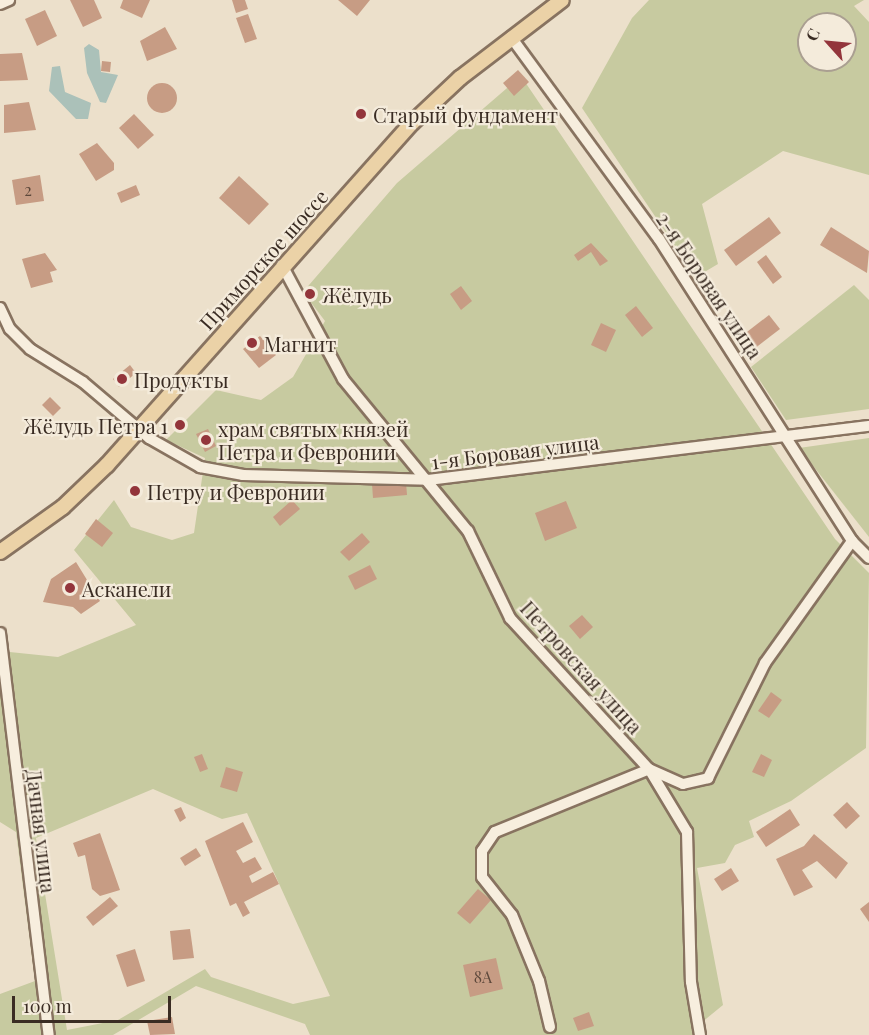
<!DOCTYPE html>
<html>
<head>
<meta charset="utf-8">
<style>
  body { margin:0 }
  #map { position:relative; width:869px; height:1035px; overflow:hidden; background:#ece0cb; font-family:"Playfair Display",serif }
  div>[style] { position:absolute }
  .green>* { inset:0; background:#c7caa0 }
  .water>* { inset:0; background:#abc1b9 }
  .building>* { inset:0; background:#c79c84 }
  .round { border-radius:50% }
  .roads { filter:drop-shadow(2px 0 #887360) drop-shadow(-2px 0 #887360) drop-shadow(0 2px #887360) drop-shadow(0 -2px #887360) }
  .minor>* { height:10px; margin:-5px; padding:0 5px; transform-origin:5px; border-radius:5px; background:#f7eede }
  .major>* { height:14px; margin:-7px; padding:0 7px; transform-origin:7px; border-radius:7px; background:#ebd2a7 }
  .dots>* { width:16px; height:16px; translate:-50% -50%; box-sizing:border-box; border:3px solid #f4ebdb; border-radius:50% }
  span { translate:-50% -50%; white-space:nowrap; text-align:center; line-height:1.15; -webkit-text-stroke:4.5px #f4ebdb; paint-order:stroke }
  .number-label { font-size:16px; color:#5d483b }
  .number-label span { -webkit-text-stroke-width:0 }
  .poi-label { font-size:20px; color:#3a2c23 }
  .left { translate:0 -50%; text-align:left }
  .right { translate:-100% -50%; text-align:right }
  .street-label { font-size:20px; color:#3a2c23 }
  .north { position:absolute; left:797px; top:12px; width:60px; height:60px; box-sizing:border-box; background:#f4ebdb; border:2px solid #aa9f91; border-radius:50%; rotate:297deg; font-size:16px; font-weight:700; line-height:24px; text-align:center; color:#3a2c23 }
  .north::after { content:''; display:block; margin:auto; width:21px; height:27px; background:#93353b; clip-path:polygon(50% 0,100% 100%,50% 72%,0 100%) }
  .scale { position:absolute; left:12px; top:996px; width:159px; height:27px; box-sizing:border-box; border:3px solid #3a2c23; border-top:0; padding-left:8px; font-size:18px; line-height:21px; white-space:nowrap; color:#3a2c23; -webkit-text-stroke:4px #f4ebdb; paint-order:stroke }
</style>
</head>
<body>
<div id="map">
  <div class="green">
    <i style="clip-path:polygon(evenodd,649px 0,864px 0,854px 6px,869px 22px,869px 175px,783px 151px,702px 204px,718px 264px,696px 277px,582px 108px,632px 18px,649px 0,809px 24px,845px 24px,845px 60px,809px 60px,809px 24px)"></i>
    <i style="clip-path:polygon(evenodd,521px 76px,835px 539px,869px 573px,866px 748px,791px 801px,749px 821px,754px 837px,735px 845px,725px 863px,697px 868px,723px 1005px,701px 1023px,706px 1035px,310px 1035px,305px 1024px,196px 986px,113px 1035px,0 1035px,0 994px,35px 981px,16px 832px,0 822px,0 651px,58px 657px,136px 625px,74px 550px,114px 500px,131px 527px,172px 540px,194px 533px,205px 458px,166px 440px,216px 390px,261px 400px,293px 377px,325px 321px,303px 292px,397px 183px,521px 76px,153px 789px,222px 819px,247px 813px,330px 996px,293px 1004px,211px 977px,205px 969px,118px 1020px,67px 1030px,36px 838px,153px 789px)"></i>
    <i style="clip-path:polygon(854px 285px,869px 300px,869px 409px,786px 420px,751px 367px)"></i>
    <i style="clip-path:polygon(869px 438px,869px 537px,799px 448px)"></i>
  </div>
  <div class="water">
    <i style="clip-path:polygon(89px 44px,99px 50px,101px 72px,118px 75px,106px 103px,100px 102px,87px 73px,84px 48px)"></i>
    <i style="clip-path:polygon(60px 66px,65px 92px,91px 103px,88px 119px,76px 119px,49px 91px,52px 67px)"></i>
  </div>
  <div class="building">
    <i style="clip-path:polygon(70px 0,94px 0,102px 18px,83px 27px)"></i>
    <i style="clip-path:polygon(123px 0,150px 0,142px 18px,120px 8px)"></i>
    <i style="clip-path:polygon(232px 0,245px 0,248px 9px,236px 13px)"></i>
    <i style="clip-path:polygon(338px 0,370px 0,357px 16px)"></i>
    <i style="clip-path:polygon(45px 10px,57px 36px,37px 46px,25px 19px)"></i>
    <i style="clip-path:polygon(248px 14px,257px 39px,245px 43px,236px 18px)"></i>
    <i style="clip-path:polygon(165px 27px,177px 49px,147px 61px,140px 41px)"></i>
    <i style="clip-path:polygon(22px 53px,28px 80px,0 81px,0 54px)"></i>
    <i style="clip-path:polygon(102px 61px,111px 62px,110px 72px,101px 71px)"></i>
    <i style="clip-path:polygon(518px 70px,529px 82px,514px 96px,503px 83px)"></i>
    <i class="round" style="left:147px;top:83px;width:30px;height:30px"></i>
    <i style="clip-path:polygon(29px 102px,36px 130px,4px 133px,4px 105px)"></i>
    <i style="clip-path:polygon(134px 114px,154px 135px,138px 149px,119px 128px)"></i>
    <i style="clip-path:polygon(97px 143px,114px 163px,114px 170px,96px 181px,79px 154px)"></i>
    <i style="clip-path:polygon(40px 175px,44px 201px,16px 205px,12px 180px)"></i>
    <i style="clip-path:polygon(239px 176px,269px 204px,249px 225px,219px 198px)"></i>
    <i style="clip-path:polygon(136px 185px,140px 195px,121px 203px,117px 193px)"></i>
    <i style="clip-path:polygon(769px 217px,781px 233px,736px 266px,724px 250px)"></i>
    <i style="clip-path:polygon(831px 227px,869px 251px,867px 273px,820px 245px)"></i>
    <i style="clip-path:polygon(591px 243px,608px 261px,600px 266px,591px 252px,578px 261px,574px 255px)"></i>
    <i style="clip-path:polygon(45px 253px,57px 270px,50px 272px,53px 282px,31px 288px,22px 259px)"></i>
    <i style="clip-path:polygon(766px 255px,782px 277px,773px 284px,757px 262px)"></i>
    <i style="clip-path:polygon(461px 286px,472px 301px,461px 310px,450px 294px)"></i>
    <i style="clip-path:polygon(636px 306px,653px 328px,642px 337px,625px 315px)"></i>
    <i style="clip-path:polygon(769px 315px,780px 329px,754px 349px,743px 335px)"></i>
    <i style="clip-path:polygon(601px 323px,616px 330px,606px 352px,591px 345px)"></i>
    <i style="clip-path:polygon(260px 336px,276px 355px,259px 368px,243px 349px)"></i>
    <i style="clip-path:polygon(130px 365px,136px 373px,119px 387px,113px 379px)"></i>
    <i style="clip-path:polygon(50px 397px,61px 408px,53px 416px,42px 405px)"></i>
    <i style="clip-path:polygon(208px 429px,216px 446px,205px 452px,196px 434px)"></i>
    <i style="clip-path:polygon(406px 482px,407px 495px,373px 498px,372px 484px)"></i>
    <i style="clip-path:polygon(292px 500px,300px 509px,280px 526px,273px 517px)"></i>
    <i style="clip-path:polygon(566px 501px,577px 528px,545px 541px,535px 513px)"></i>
    <i style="clip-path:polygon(96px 519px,113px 533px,102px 547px,85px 534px)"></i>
    <i style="clip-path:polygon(362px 533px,370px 542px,349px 561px,340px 552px)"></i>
    <i style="clip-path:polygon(76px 562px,100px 601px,81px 614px,73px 607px,43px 602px,51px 579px)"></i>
    <i style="clip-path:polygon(370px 565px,377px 579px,355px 590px,348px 576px)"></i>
    <i style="clip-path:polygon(582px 615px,593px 627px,580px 639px,569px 626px)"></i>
    <i style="clip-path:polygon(771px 692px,782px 700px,769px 718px,758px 711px)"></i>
    <i style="clip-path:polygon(202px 754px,208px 769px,200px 772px,194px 757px)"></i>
    <i style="clip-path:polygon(761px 754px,772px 760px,764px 777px,752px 772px)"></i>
    <i style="clip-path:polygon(226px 767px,243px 772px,237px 792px,220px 787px)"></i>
    <i style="clip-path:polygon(847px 802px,860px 816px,846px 829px,833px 815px)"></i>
    <i style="clip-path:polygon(181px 807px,186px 818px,180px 822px,174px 810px)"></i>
    <i style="clip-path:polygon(790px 809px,800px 825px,766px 847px,756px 832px)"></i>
    <i style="clip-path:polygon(243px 822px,253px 842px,236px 851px,243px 863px,255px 857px,262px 869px,249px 876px,252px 883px,273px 872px,279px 884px,244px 902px,250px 913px,243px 917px,236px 903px,230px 906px,205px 841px)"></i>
    <i style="clip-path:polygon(100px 833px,120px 890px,100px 896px,92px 889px,85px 855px,78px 857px,73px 843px)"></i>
    <i style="clip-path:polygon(814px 834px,848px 863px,836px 879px,817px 861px,802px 870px,813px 887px,794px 896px,776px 859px,804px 846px)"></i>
    <i style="clip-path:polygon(196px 848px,201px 856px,185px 866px,180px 858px)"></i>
    <i style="clip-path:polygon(731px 868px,739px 881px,722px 891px,714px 879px)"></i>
    <i style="clip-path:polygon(478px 889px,491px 900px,470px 924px,457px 913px)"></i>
    <i style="clip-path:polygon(110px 897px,118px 906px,93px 926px,86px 917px)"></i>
    <i style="clip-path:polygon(869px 902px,869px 922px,860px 909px)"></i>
    <i style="clip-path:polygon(190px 929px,194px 958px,173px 960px,170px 931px)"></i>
    <i style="clip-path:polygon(135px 949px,145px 981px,127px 987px,116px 955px)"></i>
    <i style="clip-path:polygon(496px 958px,503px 989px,470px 997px,463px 965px)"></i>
    <i style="clip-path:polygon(589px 1012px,594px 1026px,578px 1031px,573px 1018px)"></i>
    <i style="clip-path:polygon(172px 1017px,175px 1034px,150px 1035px,147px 1021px)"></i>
  </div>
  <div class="roads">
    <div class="minor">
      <i style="left:0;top:4px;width:10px;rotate:-24deg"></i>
      <i style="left:511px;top:37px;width:250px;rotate:53.8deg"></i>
      <i style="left:659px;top:239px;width:358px;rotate:57.4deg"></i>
      <i style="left:852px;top:541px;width:24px;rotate:45deg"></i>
      <i style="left:282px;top:265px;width:129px;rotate:61.8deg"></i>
      <i style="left:343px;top:379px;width:197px;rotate:50.6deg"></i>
      <i style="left:468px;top:531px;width:97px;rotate:64.2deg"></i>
      <i style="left:510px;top:618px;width:205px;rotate:47.4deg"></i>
      <i style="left:649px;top:769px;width:74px;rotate:58.9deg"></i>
      <i style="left:687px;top:832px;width:150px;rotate:88.5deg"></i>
      <i style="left:691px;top:982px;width:54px;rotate:80.4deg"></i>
      <i style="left:0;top:308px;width:23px;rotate:65deg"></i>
      <i style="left:10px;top:329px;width:28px;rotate:45deg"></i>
      <i style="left:30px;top:349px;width:62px;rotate:31.9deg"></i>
      <i style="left:83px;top:382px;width:87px;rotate:40.3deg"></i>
      <i style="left:149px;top:438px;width:59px;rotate:29.6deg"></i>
      <i style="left:200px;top:467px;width:44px;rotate:10.5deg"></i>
      <i style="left:243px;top:475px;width:185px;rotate:1.5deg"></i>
      <i style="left:428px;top:480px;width:444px;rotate:-7deg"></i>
      <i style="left:0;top:633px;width:405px;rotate:83.1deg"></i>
      <i style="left:550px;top:1027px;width:47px;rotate:-103.4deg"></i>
      <i style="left:539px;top:981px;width:71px;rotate:-112.2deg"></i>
      <i style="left:512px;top:915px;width:48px;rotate:-128.3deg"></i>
      <i style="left:482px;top:877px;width:26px;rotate:-90deg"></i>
      <i style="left:482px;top:851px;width:23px;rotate:-56deg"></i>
      <i style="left:495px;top:832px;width:166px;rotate:-22.2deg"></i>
      <i style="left:649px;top:769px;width:37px;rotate:24deg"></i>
      <i style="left:683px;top:784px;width:26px;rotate:-13deg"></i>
      <i style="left:708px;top:778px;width:128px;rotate:-63.6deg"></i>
      <i style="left:765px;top:663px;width:150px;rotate:-54.5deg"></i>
    </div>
    <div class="major">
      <i style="left:0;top:552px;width:77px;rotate:-35.5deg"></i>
      <i style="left:63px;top:507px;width:61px;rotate:-43.7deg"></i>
      <i style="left:107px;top:465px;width:458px;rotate:-48.3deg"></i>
      <i style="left:412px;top:123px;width:66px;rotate:-43.2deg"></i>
      <i style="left:460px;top:78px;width:128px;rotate:-37.4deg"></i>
    </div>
  </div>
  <div class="dots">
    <i style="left:361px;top:114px;background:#93353b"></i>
    <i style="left:310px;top:294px;background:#93353b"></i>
    <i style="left:252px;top:343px;background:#93353b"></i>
    <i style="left:122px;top:379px;background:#93353b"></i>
    <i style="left:180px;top:425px;background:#93353b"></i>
    <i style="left:206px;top:440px;background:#93353b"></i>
    <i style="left:135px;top:491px;background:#93353b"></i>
    <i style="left:70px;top:588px;background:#93353b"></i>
  </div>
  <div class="number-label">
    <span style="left:28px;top:190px">2</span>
    <span style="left:483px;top:977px">8А</span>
  </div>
  <div class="poi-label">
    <span class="left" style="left:373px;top:114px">Старый фундамент</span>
    <span class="left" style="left:322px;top:294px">Жёлудь</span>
    <span class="left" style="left:264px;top:343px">Магнит</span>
    <span class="left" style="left:134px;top:379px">Продукты</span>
    <span class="right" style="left:168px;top:425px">Жёлудь Петра 1</span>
    <span class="left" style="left:218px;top:440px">храм святых князей<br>Петра и Февронии</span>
    <span class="left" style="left:147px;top:491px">Петру и Февронии</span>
    <span class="left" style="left:82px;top:588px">Асканели</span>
  </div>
  <div class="street-label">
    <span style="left:263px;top:259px;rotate:-48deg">Приморское шоссе</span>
    <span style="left:710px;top:285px;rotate:56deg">2-я Боровая улица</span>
    <span style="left:515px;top:451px;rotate:-7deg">1-я Боровая улица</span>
    <span style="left:582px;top:667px;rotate:48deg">Петровская улица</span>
    <span style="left:42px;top:831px;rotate:83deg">Дачная улица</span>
  </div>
  <div class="north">С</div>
  <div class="scale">100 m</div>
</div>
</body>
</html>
